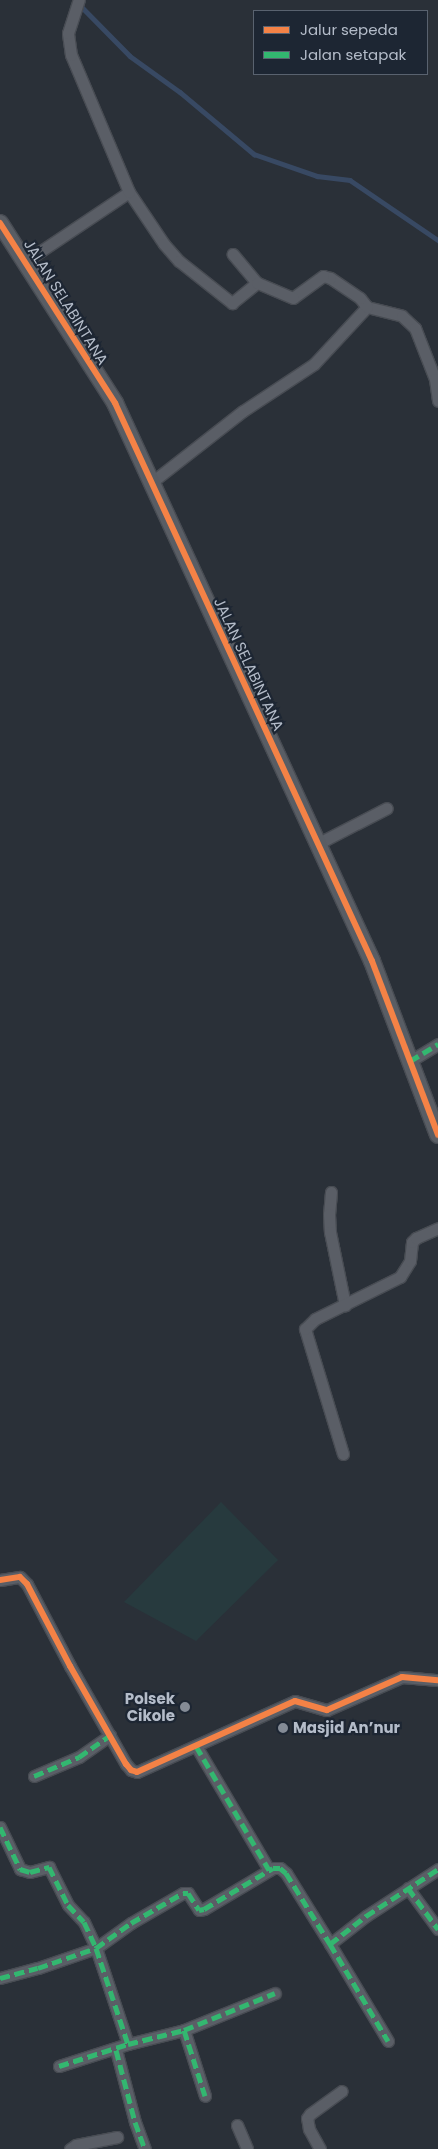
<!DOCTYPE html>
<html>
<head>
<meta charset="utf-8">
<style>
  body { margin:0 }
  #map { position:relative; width:438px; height:2149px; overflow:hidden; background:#2a3038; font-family:Poppins,sans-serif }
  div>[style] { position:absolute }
  .green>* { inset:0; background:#273a3e }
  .stream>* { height:4.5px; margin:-2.25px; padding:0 2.25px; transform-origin:2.25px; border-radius:2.25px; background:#384963 }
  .roads { filter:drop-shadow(1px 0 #484c53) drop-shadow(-1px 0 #484c53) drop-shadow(0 1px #484c53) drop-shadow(0 -1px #484c53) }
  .street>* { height:11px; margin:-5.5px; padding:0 5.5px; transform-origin:5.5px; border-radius:5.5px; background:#5a5e66 }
  .secondary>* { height:16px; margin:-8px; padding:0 8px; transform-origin:8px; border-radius:8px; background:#595d64 }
  .quiet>* { height:5px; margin-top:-2.5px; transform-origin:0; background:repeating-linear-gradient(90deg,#33b770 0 10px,transparent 0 15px) }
  .cycleway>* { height:6px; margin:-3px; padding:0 3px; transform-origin:3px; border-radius:3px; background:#f48246 }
  .dots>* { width:14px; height:14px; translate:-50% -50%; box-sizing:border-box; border:2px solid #1d2633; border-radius:50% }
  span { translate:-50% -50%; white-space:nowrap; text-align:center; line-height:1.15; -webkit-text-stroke:4.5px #1d2633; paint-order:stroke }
  .street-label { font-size:15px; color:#b4bcc9 }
  .poi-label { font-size:15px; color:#b4bcc9; font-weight:700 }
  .right { translate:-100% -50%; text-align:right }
  .left { translate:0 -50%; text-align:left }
  .legend { position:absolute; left:253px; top:10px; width:175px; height:65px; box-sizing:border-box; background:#1d2633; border:1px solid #59626f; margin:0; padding:6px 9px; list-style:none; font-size:15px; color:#b4bcc9 }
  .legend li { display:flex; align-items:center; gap:10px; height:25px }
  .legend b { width:25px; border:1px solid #59626f }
</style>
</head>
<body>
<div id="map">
  <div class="green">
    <i style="clip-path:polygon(221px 1502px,278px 1560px,196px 1641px,124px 1602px)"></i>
  </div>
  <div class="stream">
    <i style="left:78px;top:3px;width:74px;rotate:45.5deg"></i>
    <i style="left:130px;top:56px;width:62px;rotate:35.8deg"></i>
    <i style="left:180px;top:92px;width:97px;rotate:40deg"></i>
    <i style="left:254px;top:154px;width:67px;rotate:19.2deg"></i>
    <i style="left:317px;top:176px;width:33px;rotate:7deg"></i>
    <i style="left:350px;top:180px;width:107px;rotate:34.3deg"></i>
  </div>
  <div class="roads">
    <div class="street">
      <i style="left:129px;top:192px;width:63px;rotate:56.1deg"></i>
      <i style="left:164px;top:244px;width:23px;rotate:49deg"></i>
      <i style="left:179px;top:261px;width:68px;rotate:38.4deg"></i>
      <i style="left:232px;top:303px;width:32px;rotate:-39deg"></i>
      <i style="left:257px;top:283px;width:38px;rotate:-130deg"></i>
      <i style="left:26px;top:261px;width:124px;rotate:-33.8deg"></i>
      <i style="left:129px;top:192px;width:149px;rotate:-112.9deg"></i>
      <i style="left:71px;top:55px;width:22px;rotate:-98deg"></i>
      <i style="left:68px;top:33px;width:35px;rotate:-72deg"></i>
      <i style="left:367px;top:307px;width:36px;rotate:14deg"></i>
      <i style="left:402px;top:316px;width:18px;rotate:43deg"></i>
      <i style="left:415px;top:328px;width:55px;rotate:68.6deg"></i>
      <i style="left:435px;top:379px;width:22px;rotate:82deg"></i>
      <i style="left:152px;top:482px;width:115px;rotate:-38deg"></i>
      <i style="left:243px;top:411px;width:85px;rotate:-33.5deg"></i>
      <i style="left:314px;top:364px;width:78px;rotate:-47.1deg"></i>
      <i style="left:367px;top:307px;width:11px;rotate:-128deg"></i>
      <i style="left:360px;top:298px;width:36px;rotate:-146deg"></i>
      <i style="left:330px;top:278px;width:7px;rotate:-164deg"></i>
      <i style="left:323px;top:276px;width:37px;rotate:144deg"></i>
      <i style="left:293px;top:298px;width:39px;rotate:-157deg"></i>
      <i style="left:319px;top:843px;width:76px;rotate:-27.2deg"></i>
      <i style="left:410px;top:1061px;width:33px;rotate:-31deg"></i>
      <i style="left:331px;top:1192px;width:22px;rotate:95deg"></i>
      <i style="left:329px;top:1214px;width:18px;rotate:87deg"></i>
      <i style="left:330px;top:1232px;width:75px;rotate:78.4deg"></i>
      <i style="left:343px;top:1454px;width:131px;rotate:-106.9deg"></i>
      <i style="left:305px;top:1329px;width:14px;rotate:-45deg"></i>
      <i style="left:315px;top:1319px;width:95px;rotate:-26.3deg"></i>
      <i style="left:400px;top:1277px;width:19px;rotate:-58deg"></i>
      <i style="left:410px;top:1261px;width:19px;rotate:-84deg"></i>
      <i style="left:412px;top:1242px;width:6px;rotate:-45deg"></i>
      <i style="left:416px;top:1238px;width:24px;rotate:-24deg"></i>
      <i style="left:0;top:1580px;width:20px;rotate:-9deg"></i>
      <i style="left:20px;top:1577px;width:10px;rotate:45deg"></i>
      <i style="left:27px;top:1584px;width:93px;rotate:62.3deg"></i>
      <i style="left:70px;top:1666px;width:113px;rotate:60.3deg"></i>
      <i style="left:126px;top:1764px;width:8px;rotate:50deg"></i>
      <i style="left:131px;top:1770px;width:6px;rotate:18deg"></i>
      <i style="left:137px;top:1772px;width:173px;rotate:-24.2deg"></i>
      <i style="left:295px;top:1701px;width:33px;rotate:16deg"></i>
      <i style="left:327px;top:1710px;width:82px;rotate:-23.7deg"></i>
      <i style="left:402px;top:1677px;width:36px;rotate:5deg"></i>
      <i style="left:196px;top:1746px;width:144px;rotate:59.5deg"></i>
      <i style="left:34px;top:1776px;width:49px;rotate:-22.9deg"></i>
      <i style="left:79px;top:1757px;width:38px;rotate:-35deg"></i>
      <i style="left:0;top:1827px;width:47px;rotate:64.5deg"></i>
      <i style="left:20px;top:1869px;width:10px;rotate:17deg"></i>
      <i style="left:30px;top:1872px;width:20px;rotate:-15deg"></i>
      <i style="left:49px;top:1867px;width:42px;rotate:63.4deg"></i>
      <i style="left:68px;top:1905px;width:23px;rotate:47deg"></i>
      <i style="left:84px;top:1922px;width:29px;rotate:65deg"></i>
      <i style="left:96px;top:1948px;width:101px;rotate:71.6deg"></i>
      <i style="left:408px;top:1888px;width:51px;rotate:53.8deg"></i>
      <i style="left:330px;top:1944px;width:113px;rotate:59.1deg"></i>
      <i style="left:0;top:1978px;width:39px;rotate:-15deg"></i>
      <i style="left:38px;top:1968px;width:61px;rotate:-19deg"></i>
      <i style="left:96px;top:1948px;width:43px;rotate:-35.5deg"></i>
      <i style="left:131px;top:1923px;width:60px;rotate:-30deg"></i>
      <i style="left:183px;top:1893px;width:5px"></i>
      <i style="left:188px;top:1893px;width:20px;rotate:57deg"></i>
      <i style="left:199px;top:1910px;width:5px;rotate:-11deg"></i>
      <i style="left:204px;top:1909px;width:80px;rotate:-30.7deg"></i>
      <i style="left:273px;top:1868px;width:7px"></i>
      <i style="left:280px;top:1868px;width:8px;rotate:40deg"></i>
      <i style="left:286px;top:1873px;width:84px;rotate:58.2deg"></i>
      <i style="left:330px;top:1944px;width:46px;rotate:-37.9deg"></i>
      <i style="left:366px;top:1916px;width:86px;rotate:-33.1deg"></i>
      <i style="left:184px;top:2030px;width:69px;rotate:72.3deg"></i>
      <i style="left:116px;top:2050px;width:74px;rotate:75.2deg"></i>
      <i style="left:135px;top:2122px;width:29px;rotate:70deg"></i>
      <i style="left:59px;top:2066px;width:72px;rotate:-17.7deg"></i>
      <i style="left:128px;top:2044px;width:58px;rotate:-14deg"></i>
      <i style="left:184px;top:2030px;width:98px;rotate:-22.1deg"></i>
      <i style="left:237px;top:2125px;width:26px;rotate:67deg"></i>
      <i style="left:70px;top:2149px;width:7px;rotate:-34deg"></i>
      <i style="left:76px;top:2145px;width:42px;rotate:-11deg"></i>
      <i style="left:320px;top:2149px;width:23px;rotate:-119deg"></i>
      <i style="left:309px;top:2129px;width:11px;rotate:-100deg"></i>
      <i style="left:307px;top:2118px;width:5px;rotate:-53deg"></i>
      <i style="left:310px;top:2114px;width:39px;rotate:-36deg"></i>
    </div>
    <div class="secondary">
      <i style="left:0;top:223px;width:214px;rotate:57.4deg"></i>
      <i style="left:115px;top:403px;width:614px;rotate:65.27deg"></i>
      <i style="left:372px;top:961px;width:186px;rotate:69.2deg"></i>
    </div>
  </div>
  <div class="quiet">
    <i style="left:410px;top:1061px;width:33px;rotate:-31deg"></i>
    <i style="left:196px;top:1746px;width:144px;rotate:59.5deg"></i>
    <i style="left:34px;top:1776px;width:49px;rotate:-22.9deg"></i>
    <i style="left:79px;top:1757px;width:38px;rotate:-35deg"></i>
    <i style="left:0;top:1827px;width:47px;rotate:64.5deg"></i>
    <i style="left:20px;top:1869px;width:10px;rotate:17deg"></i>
    <i style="left:30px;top:1872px;width:20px;rotate:-15deg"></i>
    <i style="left:49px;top:1867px;width:42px;rotate:63.4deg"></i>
    <i style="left:68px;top:1905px;width:23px;rotate:47deg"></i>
    <i style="left:84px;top:1922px;width:29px;rotate:65deg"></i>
    <i style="left:96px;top:1948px;width:101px;rotate:71.6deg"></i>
    <i style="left:408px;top:1888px;width:51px;rotate:53.8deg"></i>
    <i style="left:330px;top:1944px;width:113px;rotate:59.1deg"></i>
    <i style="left:0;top:1978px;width:39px;rotate:-15deg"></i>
    <i style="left:38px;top:1968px;width:61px;rotate:-19deg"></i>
    <i style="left:96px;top:1948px;width:43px;rotate:-35.5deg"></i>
    <i style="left:131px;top:1923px;width:60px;rotate:-30deg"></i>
    <i style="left:183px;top:1893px;width:5px"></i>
    <i style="left:188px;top:1893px;width:20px;rotate:57deg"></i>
    <i style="left:199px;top:1910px;width:5px;rotate:-11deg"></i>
    <i style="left:204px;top:1909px;width:80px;rotate:-30.7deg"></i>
    <i style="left:273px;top:1868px;width:7px"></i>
    <i style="left:280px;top:1868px;width:8px;rotate:40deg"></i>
    <i style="left:286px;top:1873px;width:84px;rotate:58.2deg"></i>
    <i style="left:330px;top:1944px;width:46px;rotate:-37.9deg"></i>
    <i style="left:366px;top:1916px;width:86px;rotate:-33.1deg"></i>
    <i style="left:184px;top:2030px;width:69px;rotate:72.3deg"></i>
    <i style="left:116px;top:2050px;width:74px;rotate:75.2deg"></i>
    <i style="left:135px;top:2122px;width:29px;rotate:70deg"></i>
    <i style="left:59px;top:2066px;width:72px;rotate:-17.7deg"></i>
    <i style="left:128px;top:2044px;width:58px;rotate:-14deg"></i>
    <i style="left:184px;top:2030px;width:98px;rotate:-22.1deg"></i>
  </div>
  <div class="cycleway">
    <i style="left:0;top:223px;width:214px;rotate:57.4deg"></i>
    <i style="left:115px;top:403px;width:614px;rotate:65.27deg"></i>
    <i style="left:372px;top:961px;width:186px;rotate:69.2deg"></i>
    <i style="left:0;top:1580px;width:20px;rotate:-9deg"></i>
    <i style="left:20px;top:1577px;width:10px;rotate:45deg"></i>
    <i style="left:27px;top:1584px;width:93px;rotate:62.3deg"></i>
    <i style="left:70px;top:1666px;width:113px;rotate:60.3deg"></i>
    <i style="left:126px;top:1764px;width:8px;rotate:50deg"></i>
    <i style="left:131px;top:1770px;width:6px;rotate:18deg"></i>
    <i style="left:137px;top:1772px;width:173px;rotate:-24.2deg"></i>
    <i style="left:295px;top:1701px;width:33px;rotate:16deg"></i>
    <i style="left:327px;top:1710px;width:82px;rotate:-23.7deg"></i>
    <i style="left:402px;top:1677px;width:36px;rotate:5deg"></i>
  </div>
  <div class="dots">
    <i style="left:185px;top:1707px;background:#848b96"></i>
    <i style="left:283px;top:1728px;background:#848b96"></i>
  </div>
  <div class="street-label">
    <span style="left:66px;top:302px;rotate:58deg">JALAN SELABINTANA</span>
    <span style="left:249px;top:664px;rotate:65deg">JALAN SELABINTANA</span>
  </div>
  <div class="poi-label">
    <span class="right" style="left:175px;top:1707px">Polsek<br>Cikole</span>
    <span class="left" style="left:293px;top:1728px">Masjid An’nur</span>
  </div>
  <ul class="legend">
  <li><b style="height:6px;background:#f48246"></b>Jalur sepeda</li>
  <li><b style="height:6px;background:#33b770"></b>Jalan setapak</li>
  </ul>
</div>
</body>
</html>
